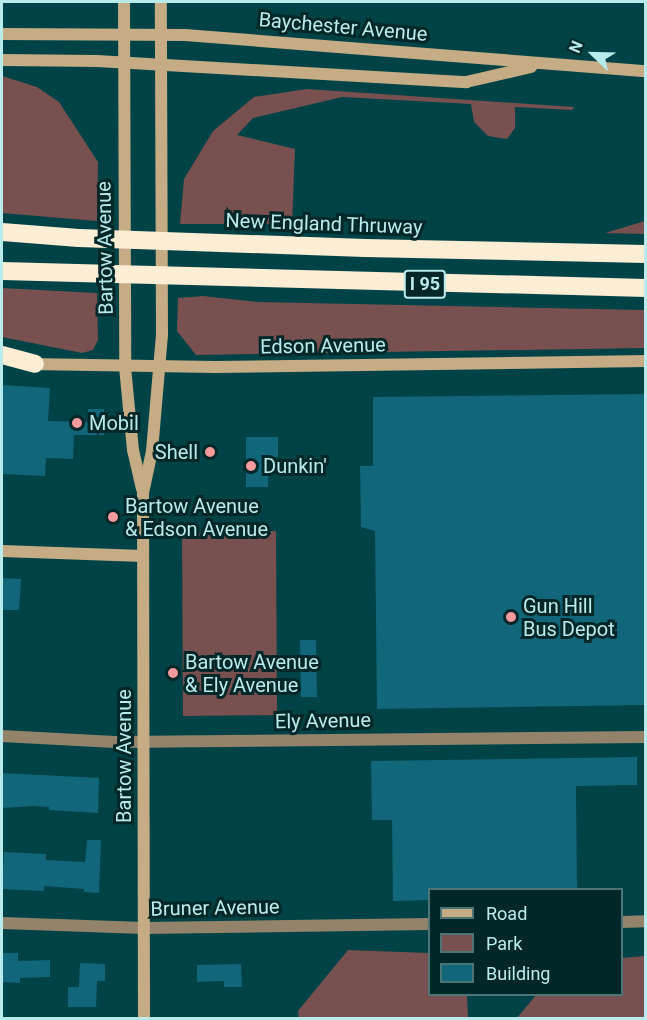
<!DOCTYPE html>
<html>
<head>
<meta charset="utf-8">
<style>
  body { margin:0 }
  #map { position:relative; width:647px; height:1020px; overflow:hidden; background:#004346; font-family:Roboto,sans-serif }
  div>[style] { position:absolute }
  .green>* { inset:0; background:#795050 }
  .building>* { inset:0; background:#11667a }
  .street>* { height:12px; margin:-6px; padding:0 6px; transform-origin:6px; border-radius:6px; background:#93836b }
  .secondary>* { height:12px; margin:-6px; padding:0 6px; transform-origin:6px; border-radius:6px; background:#c5ac85 }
  .highway>* { height:18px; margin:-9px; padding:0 9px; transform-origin:9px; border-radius:9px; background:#fcedd5 }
  .dots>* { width:16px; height:16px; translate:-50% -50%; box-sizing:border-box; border:3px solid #022728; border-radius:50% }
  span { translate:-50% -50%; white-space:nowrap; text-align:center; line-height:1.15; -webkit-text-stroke:6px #022728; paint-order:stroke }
  .shield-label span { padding:2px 4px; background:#022728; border:2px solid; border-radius:4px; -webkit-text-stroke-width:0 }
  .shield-label { font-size:18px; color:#b9eaec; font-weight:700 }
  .street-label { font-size:20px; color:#b9eaec }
  .poi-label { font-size:20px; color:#b9eaec }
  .left { translate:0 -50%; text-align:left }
  .right { translate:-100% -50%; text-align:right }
  .frame { position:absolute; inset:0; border:3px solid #b9eaec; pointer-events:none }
  .legend { position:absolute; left:428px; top:888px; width:195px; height:108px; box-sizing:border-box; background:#022728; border:2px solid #4b7576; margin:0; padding:8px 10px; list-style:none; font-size:18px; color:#b9eaec }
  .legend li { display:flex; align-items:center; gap:12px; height:30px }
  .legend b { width:30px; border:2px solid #4b7576 }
  .north { position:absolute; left:563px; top:24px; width:60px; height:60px; -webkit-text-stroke:4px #022728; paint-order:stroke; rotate:293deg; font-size:16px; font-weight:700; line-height:24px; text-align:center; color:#b9eaec }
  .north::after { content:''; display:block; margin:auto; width:21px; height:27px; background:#b9eaec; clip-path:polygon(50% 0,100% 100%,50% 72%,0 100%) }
</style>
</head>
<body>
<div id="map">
  <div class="green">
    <i style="clip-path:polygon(2px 76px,37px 87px,59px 102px,98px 162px,97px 221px,2px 213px)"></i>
    <i style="clip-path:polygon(307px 89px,574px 107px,572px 110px,515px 107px,515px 128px,507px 139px,488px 136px,474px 122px,471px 104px,342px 97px,253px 118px,237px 135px,295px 149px,292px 224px,180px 224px,184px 179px,213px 131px,254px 97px)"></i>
    <i style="clip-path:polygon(645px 221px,645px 234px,605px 233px)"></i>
    <i style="clip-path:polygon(2px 288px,97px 293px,98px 340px,93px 350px,82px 353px,2px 337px)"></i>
    <i style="clip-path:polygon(203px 296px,258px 302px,645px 310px,645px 348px,196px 355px,177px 331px,178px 298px)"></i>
    <i style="clip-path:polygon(276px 531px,277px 715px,183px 716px,182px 534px)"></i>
    <i style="clip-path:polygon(348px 950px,429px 953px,430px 994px,467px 995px,468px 1018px,299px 1018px,298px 1011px)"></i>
    <i style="clip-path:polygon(645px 956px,645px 1018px,517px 1018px,536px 995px,622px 994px,622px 958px)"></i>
  </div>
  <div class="building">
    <i style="clip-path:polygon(2px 385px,50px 388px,48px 421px,88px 422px,88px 409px,104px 409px,104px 435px,74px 435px,73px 459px,46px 458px,45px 476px,2px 474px)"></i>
    <i style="clip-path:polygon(645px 394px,645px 705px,377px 709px,375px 531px,361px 527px,360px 466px,373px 466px,373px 397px)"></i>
    <i style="clip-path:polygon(246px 437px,278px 437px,278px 457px,269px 457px,268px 487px,246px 487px)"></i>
    <i style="clip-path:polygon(2px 578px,21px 579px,19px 610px,2px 610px)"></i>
    <i style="clip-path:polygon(300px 640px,316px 640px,317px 697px,301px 697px)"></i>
    <i style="clip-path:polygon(637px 757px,637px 785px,576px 786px,577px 890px,429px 890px,429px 900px,393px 901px,392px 820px,372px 820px,371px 761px)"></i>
    <i style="clip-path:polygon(2px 773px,99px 778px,98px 813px,49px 810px,49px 807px,32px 806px,2px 808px)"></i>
    <i style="clip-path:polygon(87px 840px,101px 840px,99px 893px,84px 892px,84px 889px,44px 886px,44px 891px,2px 889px,4px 852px,46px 854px,46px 860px,85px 862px)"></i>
    <i style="clip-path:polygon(2px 953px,18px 953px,18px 961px,50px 960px,50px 977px,20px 978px,20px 983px,2px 982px)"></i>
    <i style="clip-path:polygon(80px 963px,105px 964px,105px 981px,97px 981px,96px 1007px,68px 1007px,68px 987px,79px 987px)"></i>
    <i style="clip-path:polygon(241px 964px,242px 987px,224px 987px,224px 981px,197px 982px,197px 965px)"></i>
  </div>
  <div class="street">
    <i style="left:2px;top:736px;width:113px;rotate:3deg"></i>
    <i style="left:115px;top:742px;width:531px;rotate:-0.54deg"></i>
    <i style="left:622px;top:922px;width:24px;rotate:-2deg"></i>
    <i style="left:2px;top:923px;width:142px;rotate:2deg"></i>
    <i style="left:144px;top:928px;width:286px;rotate:-0.8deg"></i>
  </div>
  <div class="secondary">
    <i style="left:124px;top:2px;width:365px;rotate:89.8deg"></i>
    <i style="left:125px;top:367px;width:83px;rotate:84.5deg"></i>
    <i style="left:133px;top:450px;width:40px;rotate:77deg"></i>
    <i style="left:2px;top:34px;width:183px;rotate:0.3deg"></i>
    <i style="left:185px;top:35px;width:462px;rotate:4.5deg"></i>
    <i style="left:2px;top:60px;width:95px;rotate:0.6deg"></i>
    <i style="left:97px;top:61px;width:370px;rotate:3.3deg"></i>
    <i style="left:466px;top:82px;width:67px;rotate:-13deg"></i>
    <i style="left:29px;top:364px;width:186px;rotate:0.9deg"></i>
    <i style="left:215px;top:367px;width:431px;rotate:-0.8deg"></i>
    <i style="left:2px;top:551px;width:141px;rotate:2deg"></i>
    <i style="left:144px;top:1018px;width:525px;rotate:-90.11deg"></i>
    <i style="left:143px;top:493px;width:43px;rotate:-77.9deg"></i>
    <i style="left:152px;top:451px;width:116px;rotate:-85.1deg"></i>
    <i style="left:162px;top:335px;width:333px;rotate:-90.2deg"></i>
  </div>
  <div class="highway">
    <i style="left:2px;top:232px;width:77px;rotate:4.5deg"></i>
    <i style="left:79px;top:238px;width:286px;rotate:2deg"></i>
    <i style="left:365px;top:248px;width:281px;rotate:1.2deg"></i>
    <i style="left:2px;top:271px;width:644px;rotate:1.51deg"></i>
    <i style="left:2px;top:355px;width:34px;rotate:15deg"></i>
  </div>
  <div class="dots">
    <i style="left:77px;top:423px;background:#f59b9c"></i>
    <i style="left:210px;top:452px;background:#f59b9c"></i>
    <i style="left:251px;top:466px;background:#f59b9c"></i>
    <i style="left:113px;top:517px;background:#f59b9c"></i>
    <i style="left:511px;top:617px;background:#f59b9c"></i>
    <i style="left:173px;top:673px;background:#f59b9c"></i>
  </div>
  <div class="shield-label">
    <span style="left:425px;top:284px">I 95</span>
  </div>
  <div class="street-label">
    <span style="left:343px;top:27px;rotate:5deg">Baychester Avenue</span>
    <span style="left:324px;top:224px;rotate:2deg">New England Thruway</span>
    <span style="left:105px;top:248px;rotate:-91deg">Bartow Avenue</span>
    <span style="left:323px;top:346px;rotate:-1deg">Edson Avenue</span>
    <span style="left:323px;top:721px;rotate:-1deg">Ely Avenue</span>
    <span style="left:124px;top:756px;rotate:-90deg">Bartow Avenue</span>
    <span style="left:215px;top:908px;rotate:-1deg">Bruner Avenue</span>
  </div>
  <div class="poi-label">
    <span class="left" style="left:89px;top:423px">Mobil</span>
    <span class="right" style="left:198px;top:452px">Shell</span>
    <span class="left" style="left:263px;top:466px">Dunkin'</span>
    <span class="left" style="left:125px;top:518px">Bartow Avenue<br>&amp; Edson Avenue</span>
    <span class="left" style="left:523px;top:618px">Gun Hill<br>Bus Depot</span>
    <span class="left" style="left:185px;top:674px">Bartow Avenue<br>&amp; Ely Avenue</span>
  </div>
  <div class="frame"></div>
  <ul class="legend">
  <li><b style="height:8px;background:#c5ac85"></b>Road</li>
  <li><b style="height:16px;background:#795050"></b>Park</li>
  <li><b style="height:16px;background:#11667a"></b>Building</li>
  </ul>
  <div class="north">N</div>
</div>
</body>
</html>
